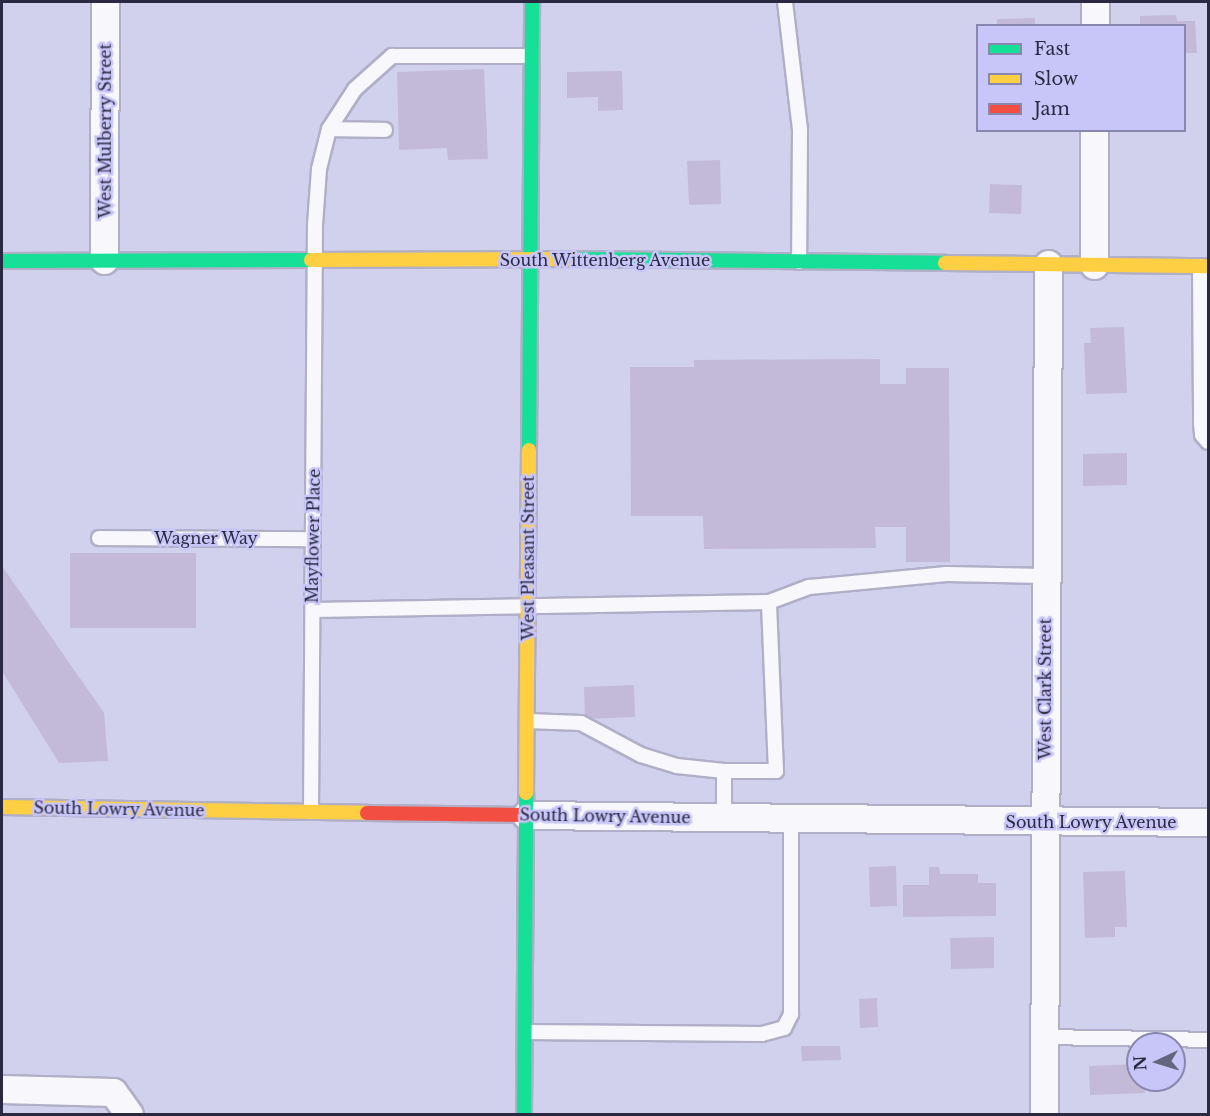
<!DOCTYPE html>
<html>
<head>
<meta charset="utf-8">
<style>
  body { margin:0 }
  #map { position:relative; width:1210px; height:1116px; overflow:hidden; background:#d2d1ed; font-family:"Libre Baskerville",serif }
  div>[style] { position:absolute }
  .building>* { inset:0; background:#c3bad7 }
  .roads { filter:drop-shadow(2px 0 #b0afc7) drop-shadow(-2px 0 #b0afc7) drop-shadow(0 2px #b0afc7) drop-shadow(0 -2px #b0afc7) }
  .lane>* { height:14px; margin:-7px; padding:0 7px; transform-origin:7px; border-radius:7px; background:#f8f8fc }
  .street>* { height:27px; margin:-13.5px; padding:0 13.5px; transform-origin:13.5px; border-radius:13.5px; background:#f8f8fc }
  .fast>* { height:14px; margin:-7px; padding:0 7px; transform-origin:7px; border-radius:7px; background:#16e098 }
  .slow>* { height:14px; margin:-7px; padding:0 7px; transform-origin:7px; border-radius:7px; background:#ffcf43 }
  .jam>* { height:14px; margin:-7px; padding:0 7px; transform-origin:7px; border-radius:7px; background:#f24e42 }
  span { translate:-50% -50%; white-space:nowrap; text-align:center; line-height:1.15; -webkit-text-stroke:5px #c8c6f8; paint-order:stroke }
  .street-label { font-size:16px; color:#2b2941 }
  .frame { position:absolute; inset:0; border:3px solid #2b2941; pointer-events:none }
  .legend { position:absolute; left:976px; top:24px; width:210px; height:108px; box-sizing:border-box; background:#c8c6f8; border:2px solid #8987af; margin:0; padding:8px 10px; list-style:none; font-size:18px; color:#2b2941 }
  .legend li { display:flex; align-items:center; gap:12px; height:30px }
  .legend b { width:30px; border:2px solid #8987af }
  .north { position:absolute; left:1126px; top:1032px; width:60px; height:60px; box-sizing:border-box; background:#c8c6f8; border:2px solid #8987af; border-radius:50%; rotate:266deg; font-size:16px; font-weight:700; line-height:24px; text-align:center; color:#2b2941 }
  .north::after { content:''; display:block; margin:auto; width:21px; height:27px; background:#65647d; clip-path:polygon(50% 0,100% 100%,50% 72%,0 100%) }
</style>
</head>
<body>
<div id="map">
  <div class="building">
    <i style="clip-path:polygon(1176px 15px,1177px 21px,1195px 21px,1197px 53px,1184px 53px,1184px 26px,1140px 26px,1140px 16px)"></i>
    <i style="clip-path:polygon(1035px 18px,1035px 26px,997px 26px,997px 19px)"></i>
    <i style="clip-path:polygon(484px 69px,488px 159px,448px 160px,447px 148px,399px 150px,397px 72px)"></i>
    <i style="clip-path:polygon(622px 71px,623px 110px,598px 111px,598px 97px,567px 98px,567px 72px)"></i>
    <i style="clip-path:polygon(720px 160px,721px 204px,689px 205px,687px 161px)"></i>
    <i style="clip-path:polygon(990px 184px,1022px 185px,1021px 214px,989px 213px)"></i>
    <i style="clip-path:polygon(1124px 327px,1127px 393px,1086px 394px,1084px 343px,1091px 343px,1090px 328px)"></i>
    <i style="clip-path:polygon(880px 359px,880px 384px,906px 384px,906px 368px,949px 368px,950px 562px,906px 562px,906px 527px,875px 527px,876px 548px,704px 549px,703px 516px,631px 516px,630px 367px,694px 367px,694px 360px)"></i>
    <i style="clip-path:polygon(1127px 453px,1127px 485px,1083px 486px,1083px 454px)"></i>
    <i style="clip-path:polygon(70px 553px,196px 553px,196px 628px,70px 628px)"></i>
    <i style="clip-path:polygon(2px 566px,104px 713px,108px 761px,59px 763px,2px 671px)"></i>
    <i style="clip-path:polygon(634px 685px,635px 717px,585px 719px,584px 687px)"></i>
    <i style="clip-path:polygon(896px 866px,897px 906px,870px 907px,869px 867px)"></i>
    <i style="clip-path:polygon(929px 867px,939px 867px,940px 874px,978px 874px,978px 883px,996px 883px,996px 916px,903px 917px,903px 885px,929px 885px)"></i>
    <i style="clip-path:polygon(1125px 871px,1127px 927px,1115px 927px,1115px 937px,1085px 938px,1083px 872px)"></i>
    <i style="clip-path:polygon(994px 937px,994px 968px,951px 969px,950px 938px)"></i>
    <i style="clip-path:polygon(877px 998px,878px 1027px,860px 1028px,859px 999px)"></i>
    <i style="clip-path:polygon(801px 1046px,840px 1046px,841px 1060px,802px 1061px)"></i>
    <i style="clip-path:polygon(1138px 1064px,1138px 1080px,1144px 1080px,1145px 1093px,1090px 1095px,1089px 1066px)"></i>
  </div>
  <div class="roads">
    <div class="lane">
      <i style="left:785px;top:2px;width:129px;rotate:83.3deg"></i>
      <i style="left:800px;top:130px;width:132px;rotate:90.4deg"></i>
      <i style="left:329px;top:129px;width:56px;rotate:1deg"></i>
      <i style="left:1200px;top:266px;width:157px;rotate:89.6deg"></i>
      <i style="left:1201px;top:423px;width:12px;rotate:85deg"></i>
      <i style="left:1202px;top:435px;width:9px;rotate:49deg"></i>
      <i style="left:99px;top:538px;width:214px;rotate:0.3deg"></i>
      <i style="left:313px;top:610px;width:456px;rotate:-1deg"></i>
      <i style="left:769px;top:602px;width:43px;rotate:-20.6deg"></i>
      <i style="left:809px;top:587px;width:138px;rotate:-5.4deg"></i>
      <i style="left:946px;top:574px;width:100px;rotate:1.1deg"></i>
      <i style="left:527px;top:721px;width:54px;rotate:2.1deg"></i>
      <i style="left:581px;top:723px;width:68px;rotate:28.1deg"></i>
      <i style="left:641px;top:755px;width:38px;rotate:17deg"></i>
      <i style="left:677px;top:766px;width:47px;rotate:6.1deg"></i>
      <i style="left:724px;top:771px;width:46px;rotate:90deg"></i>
      <i style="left:724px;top:771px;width:52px"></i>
      <i style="left:776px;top:771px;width:169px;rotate:-92.4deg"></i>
      <i style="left:311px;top:812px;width:587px;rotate:-89.61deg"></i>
      <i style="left:315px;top:225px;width:56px;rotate:-85.9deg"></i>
      <i style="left:319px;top:169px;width:41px;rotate:-76deg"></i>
      <i style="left:329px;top:129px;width:48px;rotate:-57deg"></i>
      <i style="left:355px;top:89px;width:50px;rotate:-41.7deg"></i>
      <i style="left:392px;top:56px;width:139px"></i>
      <i style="left:525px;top:1032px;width:237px;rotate:0.5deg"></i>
      <i style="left:762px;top:1034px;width:23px;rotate:-15deg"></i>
      <i style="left:784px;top:1028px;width:16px;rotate:-63deg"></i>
      <i style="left:791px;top:1014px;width:195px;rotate:-90deg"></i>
      <i style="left:1044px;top:1037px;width:164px;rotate:1deg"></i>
    </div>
    <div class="street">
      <i style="left:1095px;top:26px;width:24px;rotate:-90deg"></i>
      <i style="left:104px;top:260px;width:258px;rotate:-89.8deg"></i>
      <i style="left:1094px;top:265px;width:135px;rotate:-90deg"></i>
      <i style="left:526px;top:815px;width:682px;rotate:0.59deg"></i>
      <i style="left:2px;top:1089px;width:111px;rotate:1.5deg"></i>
      <i style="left:113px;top:1092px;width:27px;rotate:54deg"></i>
      <i style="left:1044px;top:1114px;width:850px;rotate:-89.73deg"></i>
    </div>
    <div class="fast">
      <i style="left:575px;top:259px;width:370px;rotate:0.6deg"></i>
      <i style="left:2px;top:261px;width:309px;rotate:-0.2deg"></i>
      <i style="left:529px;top:450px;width:448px;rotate:-89.6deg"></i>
      <i style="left:524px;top:1114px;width:321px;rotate:-89.6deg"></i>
    </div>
    <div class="slow">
      <i style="left:311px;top:260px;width:264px;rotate:-0.2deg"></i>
      <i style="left:945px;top:263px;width:263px;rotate:0.7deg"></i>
      <i style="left:526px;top:793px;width:343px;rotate:-89.5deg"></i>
      <i style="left:2px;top:807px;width:365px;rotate:0.9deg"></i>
    </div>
    <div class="jam">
      <i style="left:367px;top:813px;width:159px;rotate:0.7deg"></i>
    </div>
  </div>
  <div class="street-label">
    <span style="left:105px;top:131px;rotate:-90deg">West Mulberry Street</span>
    <span style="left:605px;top:260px">South Wittenberg Avenue</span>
    <span style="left:313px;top:536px;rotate:-89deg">Mayflower Place</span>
    <span style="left:206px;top:538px">Wagner Way</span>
    <span style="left:528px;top:558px;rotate:-90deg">West Pleasant Street</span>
    <span style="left:1045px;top:689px;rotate:-90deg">West Clark Street</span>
    <span style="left:119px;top:809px;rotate:1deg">South Lowry Avenue</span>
    <span style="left:605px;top:816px;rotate:1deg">South Lowry Avenue</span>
    <span style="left:1091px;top:822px">South Lowry Avenue</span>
  </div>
  <div class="frame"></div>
  <ul class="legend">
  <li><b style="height:8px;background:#16e098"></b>Fast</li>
  <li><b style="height:8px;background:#ffcf43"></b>Slow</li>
  <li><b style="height:8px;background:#f24e42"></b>Jam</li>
  </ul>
  <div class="north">N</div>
</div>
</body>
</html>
